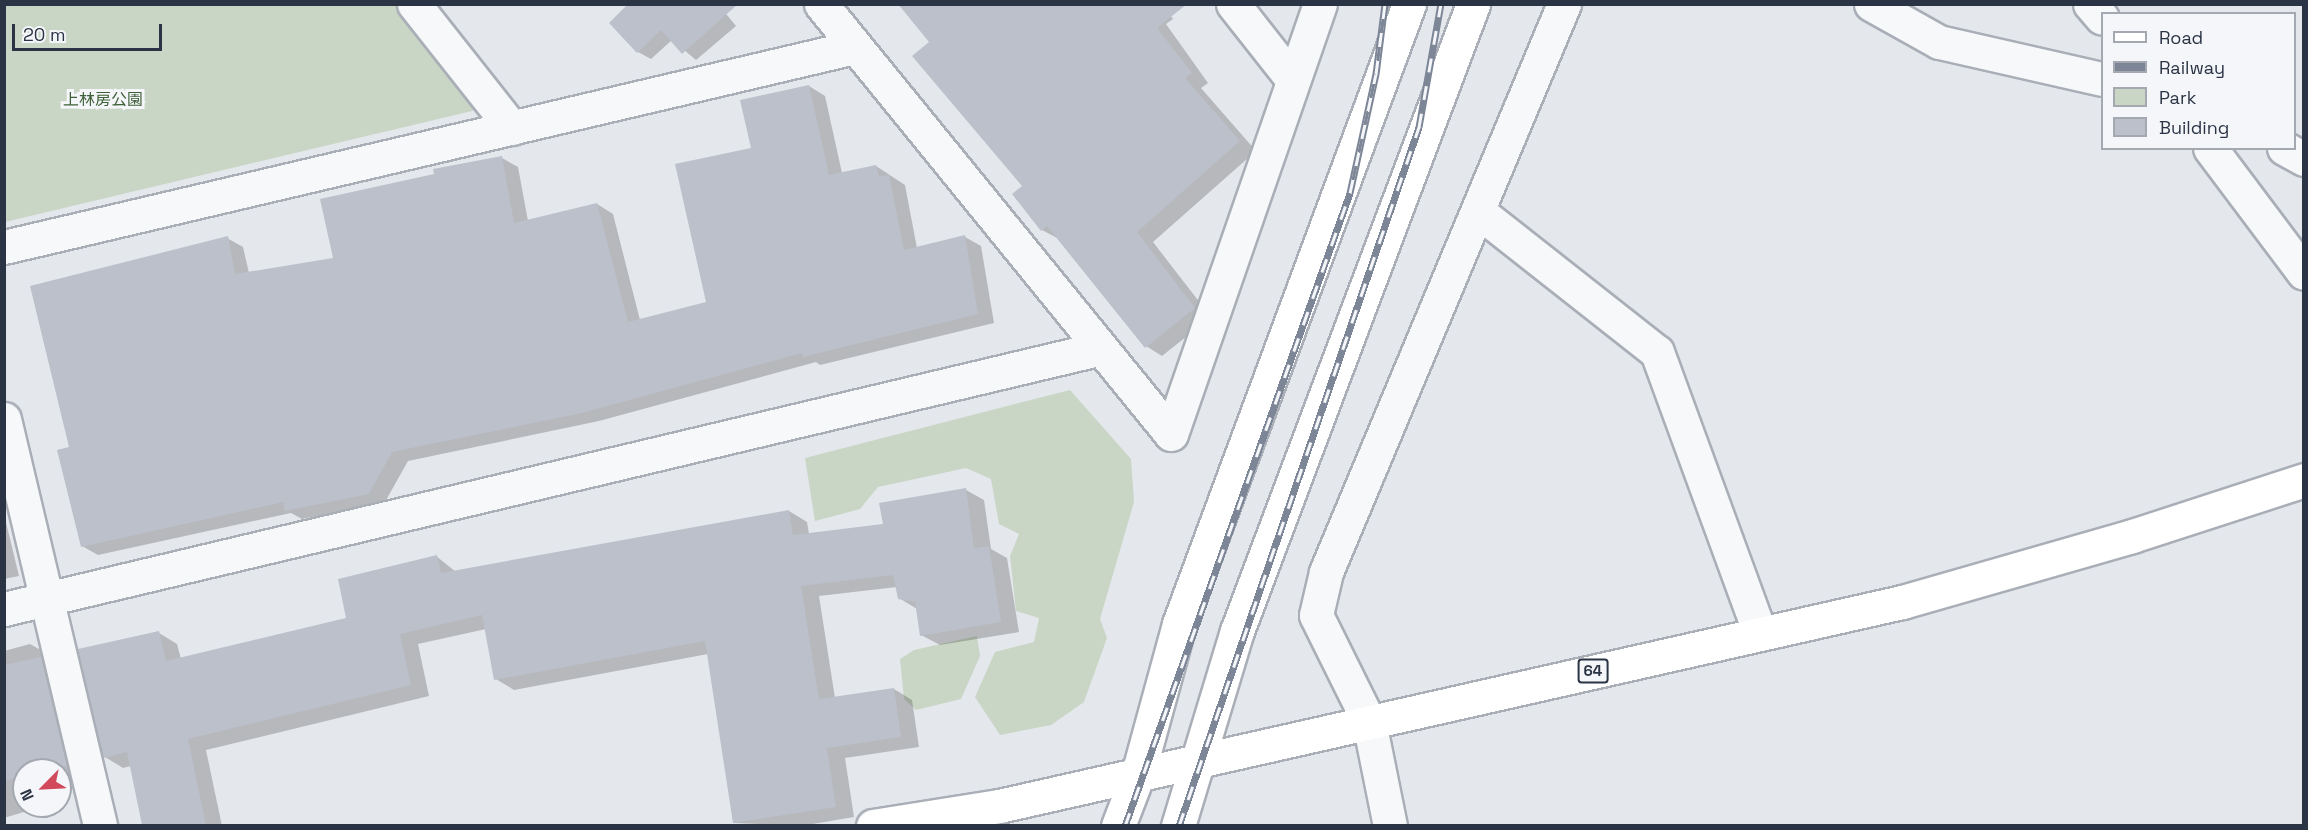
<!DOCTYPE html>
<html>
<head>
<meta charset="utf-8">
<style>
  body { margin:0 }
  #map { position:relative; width:2308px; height:830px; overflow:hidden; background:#e4e7ec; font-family:"Space Grotesk","Noto Sans JP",sans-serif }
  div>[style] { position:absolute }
  .green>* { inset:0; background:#c9d6c5 }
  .shadow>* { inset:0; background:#0003 }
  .building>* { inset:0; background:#bbc0ca }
  .roads { filter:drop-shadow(2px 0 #a9aeb7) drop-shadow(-2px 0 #a9aeb7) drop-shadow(0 2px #a9aeb7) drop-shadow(0 -2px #a9aeb7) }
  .street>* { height:33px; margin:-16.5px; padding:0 16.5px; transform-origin:16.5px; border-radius:16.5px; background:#f7f8fa }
  .secondary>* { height:33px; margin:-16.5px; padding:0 16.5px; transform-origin:16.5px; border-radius:16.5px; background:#fff }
  .primary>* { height:33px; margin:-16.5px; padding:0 16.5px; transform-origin:16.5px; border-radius:16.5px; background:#fff }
  .rail>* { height:7px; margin-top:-3.5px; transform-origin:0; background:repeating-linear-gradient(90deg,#f4f6f9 0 14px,#7d8696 0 28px); box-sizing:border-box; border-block:2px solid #7d8696 }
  span { translate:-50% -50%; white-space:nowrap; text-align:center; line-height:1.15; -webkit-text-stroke:6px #f4f6f9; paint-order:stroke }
  .shield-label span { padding:2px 4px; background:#f4f6f9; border:2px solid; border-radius:4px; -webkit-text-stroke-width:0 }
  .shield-label { font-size:15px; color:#2b3445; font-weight:700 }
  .park-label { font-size:16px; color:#3f6138 }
  .frame { position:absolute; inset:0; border:6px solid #2b3445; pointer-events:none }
  .legend { position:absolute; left:2101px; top:12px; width:195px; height:138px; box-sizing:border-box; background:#f4f6f9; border:2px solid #a4a8b1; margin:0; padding:8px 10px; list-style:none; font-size:18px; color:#2b3445 }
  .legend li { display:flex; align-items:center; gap:12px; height:30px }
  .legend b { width:30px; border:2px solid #a4a8b1 }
  .north { position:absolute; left:12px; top:758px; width:60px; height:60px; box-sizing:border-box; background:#f4f6f9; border:2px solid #a4a8b1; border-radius:50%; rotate:246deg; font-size:16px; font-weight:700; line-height:24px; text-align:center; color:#2b3445 }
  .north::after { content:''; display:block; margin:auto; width:21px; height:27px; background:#d1495b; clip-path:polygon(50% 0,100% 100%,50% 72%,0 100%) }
  .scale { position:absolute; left:12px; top:24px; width:150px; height:27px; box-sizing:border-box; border:3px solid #2b3445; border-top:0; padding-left:8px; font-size:18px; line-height:21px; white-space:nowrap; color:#2b3445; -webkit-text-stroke:4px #f4f6f9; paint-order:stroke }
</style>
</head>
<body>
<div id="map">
  <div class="green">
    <i style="clip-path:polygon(4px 5px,400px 5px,480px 105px,472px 111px,5px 222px)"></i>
    <i style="clip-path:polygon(1070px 390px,1131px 459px,1134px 502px,1100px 619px,1107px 638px,1084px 702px,1051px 725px,1000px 735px,975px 697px,995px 652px,1034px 642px,1039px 618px,1016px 611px,1010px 556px,1019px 534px,999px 524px,991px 479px,966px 468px,878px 487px,860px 509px,815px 521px,805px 458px)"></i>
    <i style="clip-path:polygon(977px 636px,980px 656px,961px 699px,916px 710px,904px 699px,900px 659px,914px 650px)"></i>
  </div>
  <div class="shadow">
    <i style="clip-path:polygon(718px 4px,736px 26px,696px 60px,672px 40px,651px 59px,638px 52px,611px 23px)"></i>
    <i style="clip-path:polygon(1162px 4px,1173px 19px,1166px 24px,1208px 83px,1201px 88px,1256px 151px,1153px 242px,1211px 317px,1162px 356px,1146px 346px,1059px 239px,1042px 230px,1024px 186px)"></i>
    <i style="clip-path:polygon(809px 86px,825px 96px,842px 173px,876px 166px,905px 185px,917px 248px,965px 237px,981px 246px,994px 323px,820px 365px,816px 362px,599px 421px,408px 461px,385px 502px,302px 519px,291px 513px,98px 555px,82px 546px,71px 448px,227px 238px,243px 247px,249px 273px,334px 259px,436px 175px,502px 158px,518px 167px,528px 221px,597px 204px,613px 214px,640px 320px,707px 303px,753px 149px)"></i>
    <i style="clip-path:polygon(966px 490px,984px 500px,991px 549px,1007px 558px,1019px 632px,940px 645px,921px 635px,917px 609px,899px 598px,897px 587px,819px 596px,835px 698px,894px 689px,912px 700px,919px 747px,845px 758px,854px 817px,801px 826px,734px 823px,708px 654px,514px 690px,496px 679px,486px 629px,418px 644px,429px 696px,206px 750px,222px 826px,143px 826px,131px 766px,123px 768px,105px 757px,159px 633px,177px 644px,181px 659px,348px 619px,436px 556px,456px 572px,789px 511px,807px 522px,809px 534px,885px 526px)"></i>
    <i style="clip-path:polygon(4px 514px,19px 576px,4px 579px)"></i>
    <i style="clip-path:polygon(30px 644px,44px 652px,80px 774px,60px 778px,60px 770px,24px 770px,27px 811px,4px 818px,4px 651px)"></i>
  </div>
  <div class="building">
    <i style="clip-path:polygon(628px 4px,738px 4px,682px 54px,661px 30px,637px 53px,609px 23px)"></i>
    <i style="clip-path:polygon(898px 4px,1187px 4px,1157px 28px,1192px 73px,1185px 78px,1240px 141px,1137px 232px,1195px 308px,1145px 348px,1047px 226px,1041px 231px,1012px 194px,1022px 186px,912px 56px,929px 42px)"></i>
    <i style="clip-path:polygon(809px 85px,829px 175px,876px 165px,879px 176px,889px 175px,904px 250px,965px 235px,978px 314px,803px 357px,802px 353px,582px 413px,392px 452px,369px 494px,285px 511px,283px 502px,81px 547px,57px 450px,69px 447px,30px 286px,228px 236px,235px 274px,333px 258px,320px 199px,434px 174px,433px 169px,502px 156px,514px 223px,597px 203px,628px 322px,706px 302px,675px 164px,751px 148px,740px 100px)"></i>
    <i style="clip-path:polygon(966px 488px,974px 548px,989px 546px,1001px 622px,920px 636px,915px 602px,898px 599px,893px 575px,801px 586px,819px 699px,894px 688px,901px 737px,827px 748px,836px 807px,733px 823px,705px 641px,494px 680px,482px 615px,400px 634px,411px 685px,188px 739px,206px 825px,142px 825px,127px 752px,103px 758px,78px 649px,159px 631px,166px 661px,346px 618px,338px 579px,437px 555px,441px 573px,789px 510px,793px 535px,883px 524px,879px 503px)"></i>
    <i style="clip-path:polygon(41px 657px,67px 766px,24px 770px,24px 776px,4px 781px,4px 665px)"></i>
  </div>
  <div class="roads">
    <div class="street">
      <i style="left:414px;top:4px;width:158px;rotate:51.7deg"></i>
      <i style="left:821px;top:4px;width:554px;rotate:50.86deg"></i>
      <i style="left:1233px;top:4px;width:95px;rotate:51.8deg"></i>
      <i style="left:1871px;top:4px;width:78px;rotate:29.2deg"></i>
      <i style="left:1939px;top:42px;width:167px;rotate:12.8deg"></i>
      <i style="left:2090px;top:4px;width:18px;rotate:49deg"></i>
      <i style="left:2210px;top:148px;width:156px;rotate:53.1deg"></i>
      <i style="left:2284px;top:148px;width:23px;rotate:29deg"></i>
      <i style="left:1479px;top:212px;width:226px;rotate:38.2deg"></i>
      <i style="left:1657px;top:352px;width:300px;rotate:69.9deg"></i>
      <i style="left:4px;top:247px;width:874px;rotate:-13.23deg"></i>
      <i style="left:4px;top:419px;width:418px;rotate:76.7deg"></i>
      <i style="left:1171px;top:434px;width:455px;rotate:-70.9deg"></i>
      <i style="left:4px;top:609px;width:1124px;rotate:-13.37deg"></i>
      <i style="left:1390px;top:826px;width:106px;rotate:-101.4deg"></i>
      <i style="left:1369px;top:722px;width:119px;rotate:-116.4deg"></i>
      <i style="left:1316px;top:615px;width:44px;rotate:-76.9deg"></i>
      <i style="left:1326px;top:572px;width:616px;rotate:-67.27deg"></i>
    </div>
    <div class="secondary">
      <i style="left:1118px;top:826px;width:56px;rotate:-69deg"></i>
      <i style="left:1138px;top:774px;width:156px;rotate:-74.7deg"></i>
      <i style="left:1179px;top:624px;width:661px;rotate:-69.65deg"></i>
      <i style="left:1178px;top:826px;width:204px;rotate:-73.2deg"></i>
      <i style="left:1237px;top:631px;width:670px;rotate:-69.37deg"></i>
    </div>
    <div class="primary">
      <i style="left:873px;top:826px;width:128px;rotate:-9deg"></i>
      <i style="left:999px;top:806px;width:926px;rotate:-12.73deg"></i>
      <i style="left:1902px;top:602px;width:239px;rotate:-16deg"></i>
      <i style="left:2132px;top:536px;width:181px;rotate:-18deg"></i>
    </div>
  </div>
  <div class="rail">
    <i style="left:1125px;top:826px;width:672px;rotate:-70.43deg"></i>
    <i style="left:1350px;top:193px;width:122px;rotate:-77.7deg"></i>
    <i style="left:1376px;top:74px;width:71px;rotate:-82.7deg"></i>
    <i style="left:1179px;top:826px;width:739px;rotate:-71.05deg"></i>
    <i style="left:1419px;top:127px;width:125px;rotate:-79.9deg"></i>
  </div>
  <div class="shield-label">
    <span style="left:1593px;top:671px">64</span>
  </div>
  <div class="park-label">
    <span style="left:103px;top:100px">上林房公園</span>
  </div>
  <div class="frame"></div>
  <ul class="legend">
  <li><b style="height:8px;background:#fff"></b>Road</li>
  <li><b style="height:8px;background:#7d8696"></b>Railway</li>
  <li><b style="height:16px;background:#c9d6c5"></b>Park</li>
  <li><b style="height:16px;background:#bbc0ca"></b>Building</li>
  </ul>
  <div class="north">N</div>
  <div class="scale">20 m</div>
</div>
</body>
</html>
